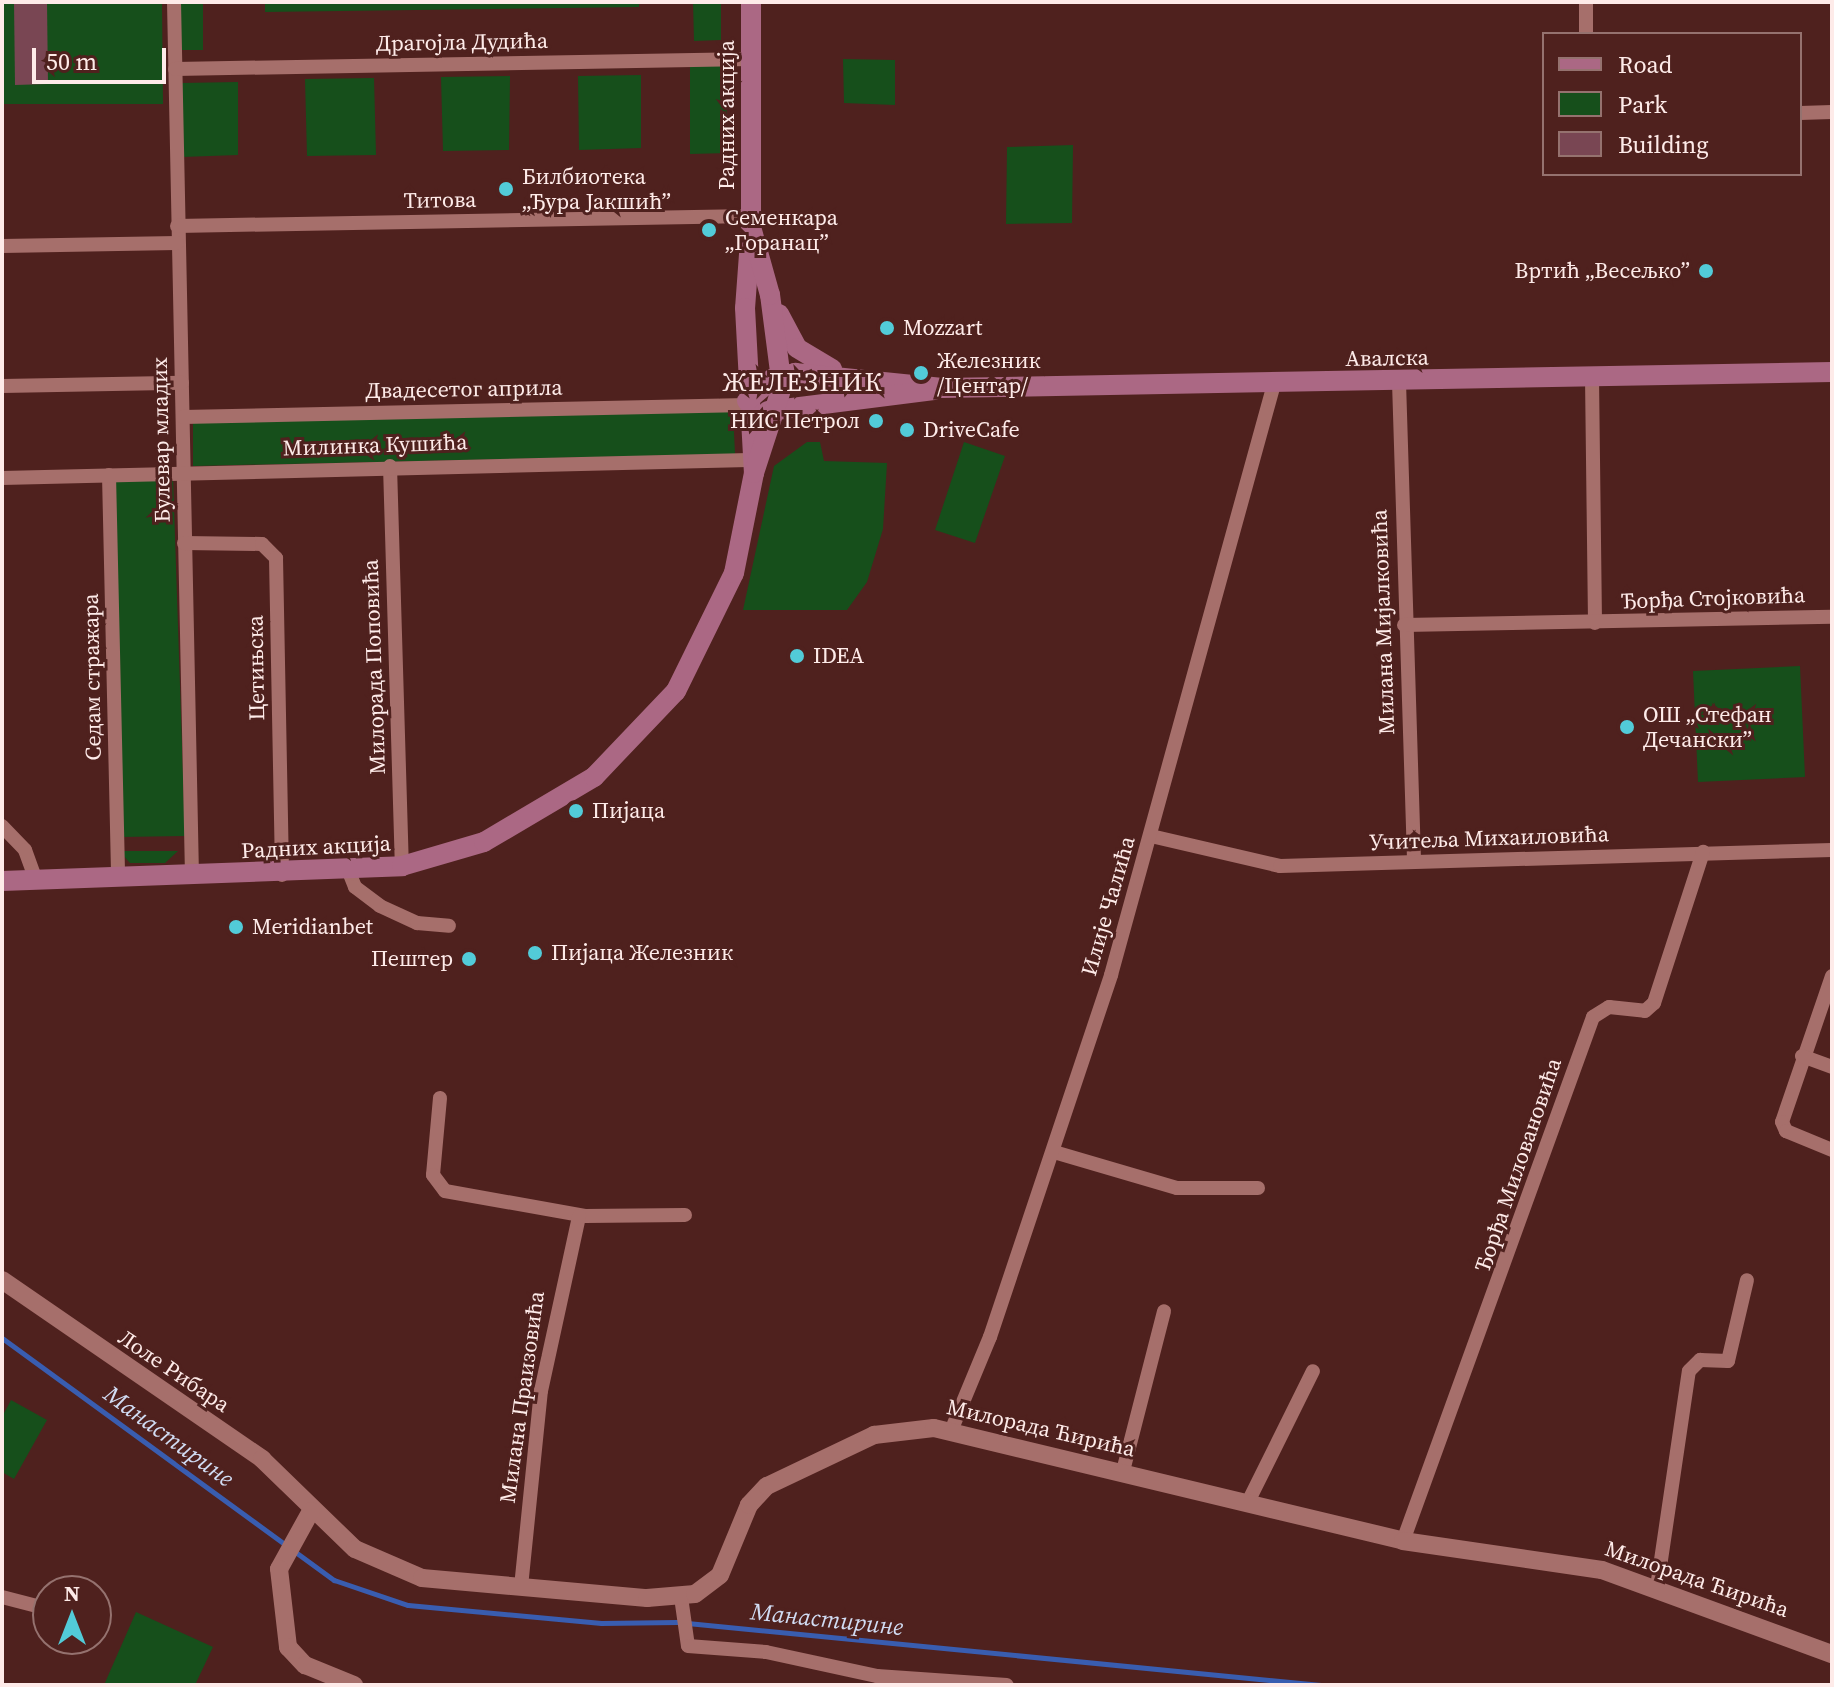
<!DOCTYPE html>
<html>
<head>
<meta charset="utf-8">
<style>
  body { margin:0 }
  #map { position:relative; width:1834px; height:1687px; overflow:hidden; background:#4f211e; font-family:"Source Serif 4",serif }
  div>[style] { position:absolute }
  .green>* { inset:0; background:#164f1b }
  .stream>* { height:5px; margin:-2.5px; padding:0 2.5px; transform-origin:2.5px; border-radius:2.5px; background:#395db0 }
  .building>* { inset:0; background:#794653 }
  .minor>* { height:14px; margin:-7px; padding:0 7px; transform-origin:7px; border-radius:7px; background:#a66f6b }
  .tertiary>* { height:18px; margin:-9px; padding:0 9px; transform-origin:9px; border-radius:9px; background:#a66f6b }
  .secondary>* { height:20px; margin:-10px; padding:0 10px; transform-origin:10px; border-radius:10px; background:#ab6884 }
  .dots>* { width:22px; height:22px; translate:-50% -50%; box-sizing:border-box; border:4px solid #4f211e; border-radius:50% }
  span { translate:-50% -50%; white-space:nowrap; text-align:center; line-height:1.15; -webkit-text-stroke:6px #4f211e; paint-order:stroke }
  .street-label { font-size:22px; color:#feebe9 }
  .poi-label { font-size:22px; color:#feebe9 }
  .left { translate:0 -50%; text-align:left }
  .right { translate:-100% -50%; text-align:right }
  .water-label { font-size:24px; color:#d1dcf3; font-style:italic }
  .quarter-label { font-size:26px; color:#feebe9; letter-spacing:2px }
  .frame { position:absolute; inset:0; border:4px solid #feebe9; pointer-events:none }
  .legend { position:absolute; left:1542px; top:32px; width:260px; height:144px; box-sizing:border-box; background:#4f211e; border:2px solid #95726f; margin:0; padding:10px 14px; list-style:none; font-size:24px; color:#feebe9 }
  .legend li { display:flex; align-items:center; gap:16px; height:40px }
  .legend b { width:40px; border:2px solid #95726f }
  .north { position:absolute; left:32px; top:1575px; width:80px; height:80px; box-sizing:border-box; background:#4f211e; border:2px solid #95726f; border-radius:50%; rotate:0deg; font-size:22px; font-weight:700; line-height:32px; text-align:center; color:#feebe9 }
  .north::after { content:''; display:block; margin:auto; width:28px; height:36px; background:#52cbd8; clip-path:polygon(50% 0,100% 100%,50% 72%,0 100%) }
  .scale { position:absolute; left:32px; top:48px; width:134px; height:36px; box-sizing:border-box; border:4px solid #feebe9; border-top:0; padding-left:10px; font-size:24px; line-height:28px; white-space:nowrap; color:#feebe9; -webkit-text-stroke:6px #4f211e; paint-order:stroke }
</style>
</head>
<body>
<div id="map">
  <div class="green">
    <i style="clip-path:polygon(2px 2px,162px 2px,163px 104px,2px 104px)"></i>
    <i style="clip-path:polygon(179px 2px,203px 2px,203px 50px,180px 50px)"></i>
    <i style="clip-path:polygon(265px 2px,639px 2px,639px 7px,265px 12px)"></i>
    <i style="clip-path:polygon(693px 2px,721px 2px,721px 40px,694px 41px)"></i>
    <i style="clip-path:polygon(724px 59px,729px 153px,690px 154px,690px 60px)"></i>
    <i style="clip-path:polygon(843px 59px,895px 60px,895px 105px,844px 103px)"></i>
    <i style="clip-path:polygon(641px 75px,641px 148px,579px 150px,578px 76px)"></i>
    <i style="clip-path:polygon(510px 76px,509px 150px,443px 151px,441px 77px)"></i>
    <i style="clip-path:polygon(374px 78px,376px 155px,307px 156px,305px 79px)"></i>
    <i style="clip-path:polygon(238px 82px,238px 155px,182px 157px,181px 83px)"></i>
    <i style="clip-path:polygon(1073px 145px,1072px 223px,1006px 224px,1007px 147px)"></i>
    <i style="clip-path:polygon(733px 411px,735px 454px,193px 466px,193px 423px)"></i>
    <i style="clip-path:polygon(807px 442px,820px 442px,824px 461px,887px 463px,883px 529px,867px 582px,847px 610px,743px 610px,774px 466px)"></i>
    <i style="clip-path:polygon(964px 442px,1005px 456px,975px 543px,935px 530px)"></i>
    <i style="clip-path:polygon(173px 477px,185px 836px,121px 837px,114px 479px)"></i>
    <i style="clip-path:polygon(1800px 666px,1805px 777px,1698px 782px,1693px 671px)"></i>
    <i style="clip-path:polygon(119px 851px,178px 851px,165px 863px,130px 863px)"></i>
    <i style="clip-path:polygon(11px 1400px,47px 1420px,14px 1479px,2px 1472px,2px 1417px)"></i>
    <i style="clip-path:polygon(136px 1612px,213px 1647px,195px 1685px,104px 1685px)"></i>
  </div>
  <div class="stream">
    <i style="left:2px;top:1338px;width:411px;rotate:36.1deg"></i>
    <i style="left:334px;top:1580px;width:78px;rotate:18.7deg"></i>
    <i style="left:408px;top:1605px;width:194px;rotate:5.3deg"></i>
    <i style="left:601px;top:1623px;width:76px;rotate:-0.8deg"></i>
    <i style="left:677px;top:1622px;width:647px;rotate:5.59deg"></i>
  </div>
  <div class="building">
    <i style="clip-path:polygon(14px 2px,47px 2px,48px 84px,15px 85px)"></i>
  </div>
  <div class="minor">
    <i style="left:174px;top:2px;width:875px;rotate:88.82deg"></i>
    <i style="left:1586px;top:2px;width:32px;rotate:90deg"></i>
    <i style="left:175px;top:69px;width:576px;rotate:-0.99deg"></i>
    <i style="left:1800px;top:113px;width:32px;rotate:-2deg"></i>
    <i style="left:177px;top:226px;width:574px;rotate:-1deg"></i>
    <i style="left:2px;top:246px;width:175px;rotate:-1deg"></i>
    <i style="left:1592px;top:377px;width:246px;rotate:89.3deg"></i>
    <i style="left:1399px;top:382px;width:480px;rotate:88.2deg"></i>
    <i style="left:2px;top:386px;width:180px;rotate:-1deg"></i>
    <i style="left:183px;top:417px;width:564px;rotate:-1.22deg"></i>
    <i style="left:390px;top:466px;width:400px;rotate:88.3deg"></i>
    <i style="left:109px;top:475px;width:403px;rotate:88.7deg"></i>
    <i style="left:2px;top:478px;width:747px;rotate:-1.38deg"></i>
    <i style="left:184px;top:543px;width:78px;rotate:0.7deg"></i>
    <i style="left:262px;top:544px;width:20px;rotate:45deg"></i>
    <i style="left:276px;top:558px;width:317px;rotate:88.9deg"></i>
    <i style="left:1404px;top:625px;width:428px;rotate:-1.1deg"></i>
    <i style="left:2px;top:826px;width:33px;rotate:46deg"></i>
    <i style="left:25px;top:850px;width:32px;rotate:70deg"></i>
    <i style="left:1151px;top:836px;width:132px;rotate:13.1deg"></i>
    <i style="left:1280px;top:866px;width:552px;rotate:-1.66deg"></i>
    <i style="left:349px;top:872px;width:16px;rotate:68deg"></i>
    <i style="left:355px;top:887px;width:31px;rotate:37deg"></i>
    <i style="left:380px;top:906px;width:41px;rotate:24.7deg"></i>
    <i style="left:417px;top:923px;width:32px;rotate:5deg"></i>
    <i style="left:1832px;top:976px;width:154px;rotate:108.9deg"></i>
    <i style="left:1782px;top:1122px;width:10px;rotate:66deg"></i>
    <i style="left:1786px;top:1131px;width:50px;rotate:22.4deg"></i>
    <i style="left:1802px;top:1056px;width:32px;rotate:20deg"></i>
    <i style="left:440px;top:1098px;width:77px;rotate:95.2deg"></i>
    <i style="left:433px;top:1175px;width:20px;rotate:53deg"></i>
    <i style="left:445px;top:1191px;width:142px;rotate:10.1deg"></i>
    <i style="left:585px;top:1216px;width:100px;rotate:-0.6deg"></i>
    <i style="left:1054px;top:1152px;width:128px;rotate:16.3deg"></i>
    <i style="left:1177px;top:1188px;width:81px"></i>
    <i style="left:951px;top:1431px;width:102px;rotate:-67.5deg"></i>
    <i style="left:990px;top:1337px;width:382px;rotate:-71.5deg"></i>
    <i style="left:1111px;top:975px;width:613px;rotate:-74.58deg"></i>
    <i style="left:1123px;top:1471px;width:165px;rotate:-75.6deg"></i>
    <i style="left:1248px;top:1502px;width:146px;rotate:-63.6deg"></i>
    <i style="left:1403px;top:1541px;width:557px;rotate:-70.07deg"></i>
    <i style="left:1593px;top:1017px;width:19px;rotate:-32deg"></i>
    <i style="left:1609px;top:1007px;width:36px;rotate:6deg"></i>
    <i style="left:1645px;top:1011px;width:12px;rotate:-42deg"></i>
    <i style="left:1654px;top:1003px;width:159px;rotate:-72deg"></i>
    <i style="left:521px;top:1587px;width:197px;rotate:-84.2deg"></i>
    <i style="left:541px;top:1391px;width:179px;rotate:-77.7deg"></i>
    <i style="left:1657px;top:1587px;width:218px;rotate:-81.6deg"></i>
    <i style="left:1689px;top:1371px;width:16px;rotate:-45deg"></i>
    <i style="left:1700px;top:1360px;width:28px;rotate:2deg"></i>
    <i style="left:1728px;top:1361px;width:83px;rotate:-76.8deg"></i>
    <i style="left:2px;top:1597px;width:48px;rotate:14.6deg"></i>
    <i style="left:681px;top:1597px;width:49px;rotate:81.9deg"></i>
    <i style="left:688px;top:1646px;width:78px;rotate:4.4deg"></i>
    <i style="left:766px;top:1652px;width:114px;rotate:12.2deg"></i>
    <i style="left:877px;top:1676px;width:130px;rotate:4deg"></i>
  </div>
  <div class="tertiary">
    <i style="left:2px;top:1280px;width:316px;rotate:34.5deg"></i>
    <i style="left:262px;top:1459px;width:129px;rotate:44.1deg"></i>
    <i style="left:355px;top:1549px;width:73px;rotate:23.4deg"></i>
    <i style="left:422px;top:1578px;width:226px;rotate:5.1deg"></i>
    <i style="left:647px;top:1598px;width:48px;rotate:-4.8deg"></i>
    <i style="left:695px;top:1594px;width:31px;rotate:-37deg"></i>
    <i style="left:720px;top:1575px;width:76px;rotate:-67.5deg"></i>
    <i style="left:749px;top:1505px;width:26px;rotate:-47deg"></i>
    <i style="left:767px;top:1486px;width:119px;rotate:-25.5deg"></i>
    <i style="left:874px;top:1435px;width:60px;rotate:-6.7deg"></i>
    <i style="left:934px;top:1428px;width:482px;rotate:13.5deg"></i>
    <i style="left:1403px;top:1541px;width:201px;rotate:8.3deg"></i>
    <i style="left:1602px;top:1570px;width:245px;rotate:20.1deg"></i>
    <i style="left:311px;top:1511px;width:66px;rotate:118.9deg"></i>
    <i style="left:279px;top:1569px;width:79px;rotate:83.4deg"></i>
    <i style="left:288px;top:1647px;width:25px;rotate:47deg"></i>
    <i style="left:305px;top:1665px;width:53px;rotate:22.2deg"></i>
  </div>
  <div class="secondary">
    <i style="left:751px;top:2px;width:225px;rotate:90deg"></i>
    <i style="left:751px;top:227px;width:81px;rotate:94.2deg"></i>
    <i style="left:745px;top:308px;width:165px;rotate:86.9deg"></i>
    <i style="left:779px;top:314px;width:38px;rotate:62deg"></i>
    <i style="left:797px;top:348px;width:41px;rotate:31deg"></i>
    <i style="left:747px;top:401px;width:33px;rotate:-41deg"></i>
    <i style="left:772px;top:379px;width:24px;rotate:-15deg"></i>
    <i style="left:795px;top:373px;width:148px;rotate:5.8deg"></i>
    <i style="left:942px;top:388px;width:890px;rotate:-1.03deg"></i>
    <i style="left:768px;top:411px;width:167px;rotate:-7.2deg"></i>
    <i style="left:2px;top:881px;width:400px;rotate:-2.1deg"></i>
    <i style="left:402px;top:866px;width:85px;rotate:-16.3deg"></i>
    <i style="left:484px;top:842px;width:128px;rotate:-30.6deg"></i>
    <i style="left:594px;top:777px;width:119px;rotate:-46.4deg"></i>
    <i style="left:676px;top:691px;width:131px;rotate:-63.8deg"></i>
    <i style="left:734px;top:573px;width:102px;rotate:-78.7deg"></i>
    <i style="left:754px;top:473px;width:90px;rotate:-72deg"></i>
    <i style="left:782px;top:387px;width:93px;rotate:-97.4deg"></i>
    <i style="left:770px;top:295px;width:71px;rotate:-105.6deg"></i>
  </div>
  <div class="dots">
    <i style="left:506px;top:189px;background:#52cbd8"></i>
    <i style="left:709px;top:230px;background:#52cbd8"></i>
    <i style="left:1706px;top:271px;background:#52cbd8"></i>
    <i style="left:887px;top:328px;background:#52cbd8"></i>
    <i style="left:921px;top:373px;background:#52cbd8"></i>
    <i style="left:876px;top:421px;background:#52cbd8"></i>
    <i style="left:907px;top:430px;background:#52cbd8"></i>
    <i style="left:797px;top:656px;background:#52cbd8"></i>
    <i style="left:1627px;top:727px;background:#52cbd8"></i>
    <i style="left:576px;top:811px;background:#52cbd8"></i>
    <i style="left:236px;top:927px;background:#52cbd8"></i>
    <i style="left:535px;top:953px;background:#52cbd8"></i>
    <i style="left:469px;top:959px;background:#52cbd8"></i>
  </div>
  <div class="street-label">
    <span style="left:462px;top:42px;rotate:-1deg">Драгојла Дудића</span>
    <span style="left:727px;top:115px;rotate:-90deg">Радних акција</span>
    <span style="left:440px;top:200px;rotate:-1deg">Титова</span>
    <span style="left:1387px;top:358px;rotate:-1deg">Авалска</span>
    <span style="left:464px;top:389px;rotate:-1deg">Двадесетог априла</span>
    <span style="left:161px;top:440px;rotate:-91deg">Булевар младих</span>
    <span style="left:375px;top:445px;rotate:-2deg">Милинка Кушића</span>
    <span style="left:1713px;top:598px;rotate:-2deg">Ђорђа Стојковића</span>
    <span style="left:1383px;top:622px;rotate:-92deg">Милана Мијалковића</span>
    <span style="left:374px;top:667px;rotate:-92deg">Милорада Поповића</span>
    <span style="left:256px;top:668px;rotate:-91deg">Цетињска</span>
    <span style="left:92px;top:677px;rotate:-91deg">Седам стражара</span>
    <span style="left:1489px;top:838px;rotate:-2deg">Учитеља Михаиловића</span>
    <span style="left:316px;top:847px;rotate:-3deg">Радних акција</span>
    <span style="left:1108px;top:906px;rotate:-74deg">Илије Чалића</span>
    <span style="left:1518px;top:1165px;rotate:-71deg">Ђорђа Миловановића</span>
    <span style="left:174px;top:1371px;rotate:34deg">Лоле Рибара</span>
    <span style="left:522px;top:1397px;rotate:-82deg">Милана Праизовића</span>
    <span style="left:1041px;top:1428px;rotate:13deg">Милорада Ћирића</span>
    <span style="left:1697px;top:1579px;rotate:19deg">Милорада Ћирића</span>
  </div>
  <div class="poi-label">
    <span class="left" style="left:522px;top:189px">Билбиотека<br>„Ђура Јакшић”</span>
    <span class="left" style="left:725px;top:230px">Семенкара<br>„Горанац”</span>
    <span class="right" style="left:1690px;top:271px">Вртић „Весељко”</span>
    <span class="left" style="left:903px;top:328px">Mozzart</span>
    <span class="left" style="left:937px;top:373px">Железник<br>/Центар/</span>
    <span class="right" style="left:860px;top:421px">НИС Петрол</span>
    <span class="left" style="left:923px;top:430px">DriveCafe</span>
    <span class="left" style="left:813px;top:656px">IDEA</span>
    <span class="left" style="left:1643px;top:727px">ОШ „Стефан<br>Дечански”</span>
    <span class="left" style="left:592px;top:811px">Пијаца</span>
    <span class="left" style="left:252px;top:927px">Meridianbet</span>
    <span class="left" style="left:551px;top:953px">Пијаца Железник</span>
    <span class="right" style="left:453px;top:959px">Пештер</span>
  </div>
  <div class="water-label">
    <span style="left:169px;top:1436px;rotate:36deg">Манастирине</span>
    <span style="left:827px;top:1619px;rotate:6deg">Манастирине</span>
  </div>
  <div class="quarter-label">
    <span style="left:803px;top:383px">ЖЕЛЕЗНИК</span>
  </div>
  <div class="frame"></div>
  <ul class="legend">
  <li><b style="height:10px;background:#ab6884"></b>Road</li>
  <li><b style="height:22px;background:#164f1b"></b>Park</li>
  <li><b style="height:22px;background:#794653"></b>Building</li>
  </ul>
  <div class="north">N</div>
  <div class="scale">50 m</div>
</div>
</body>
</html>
